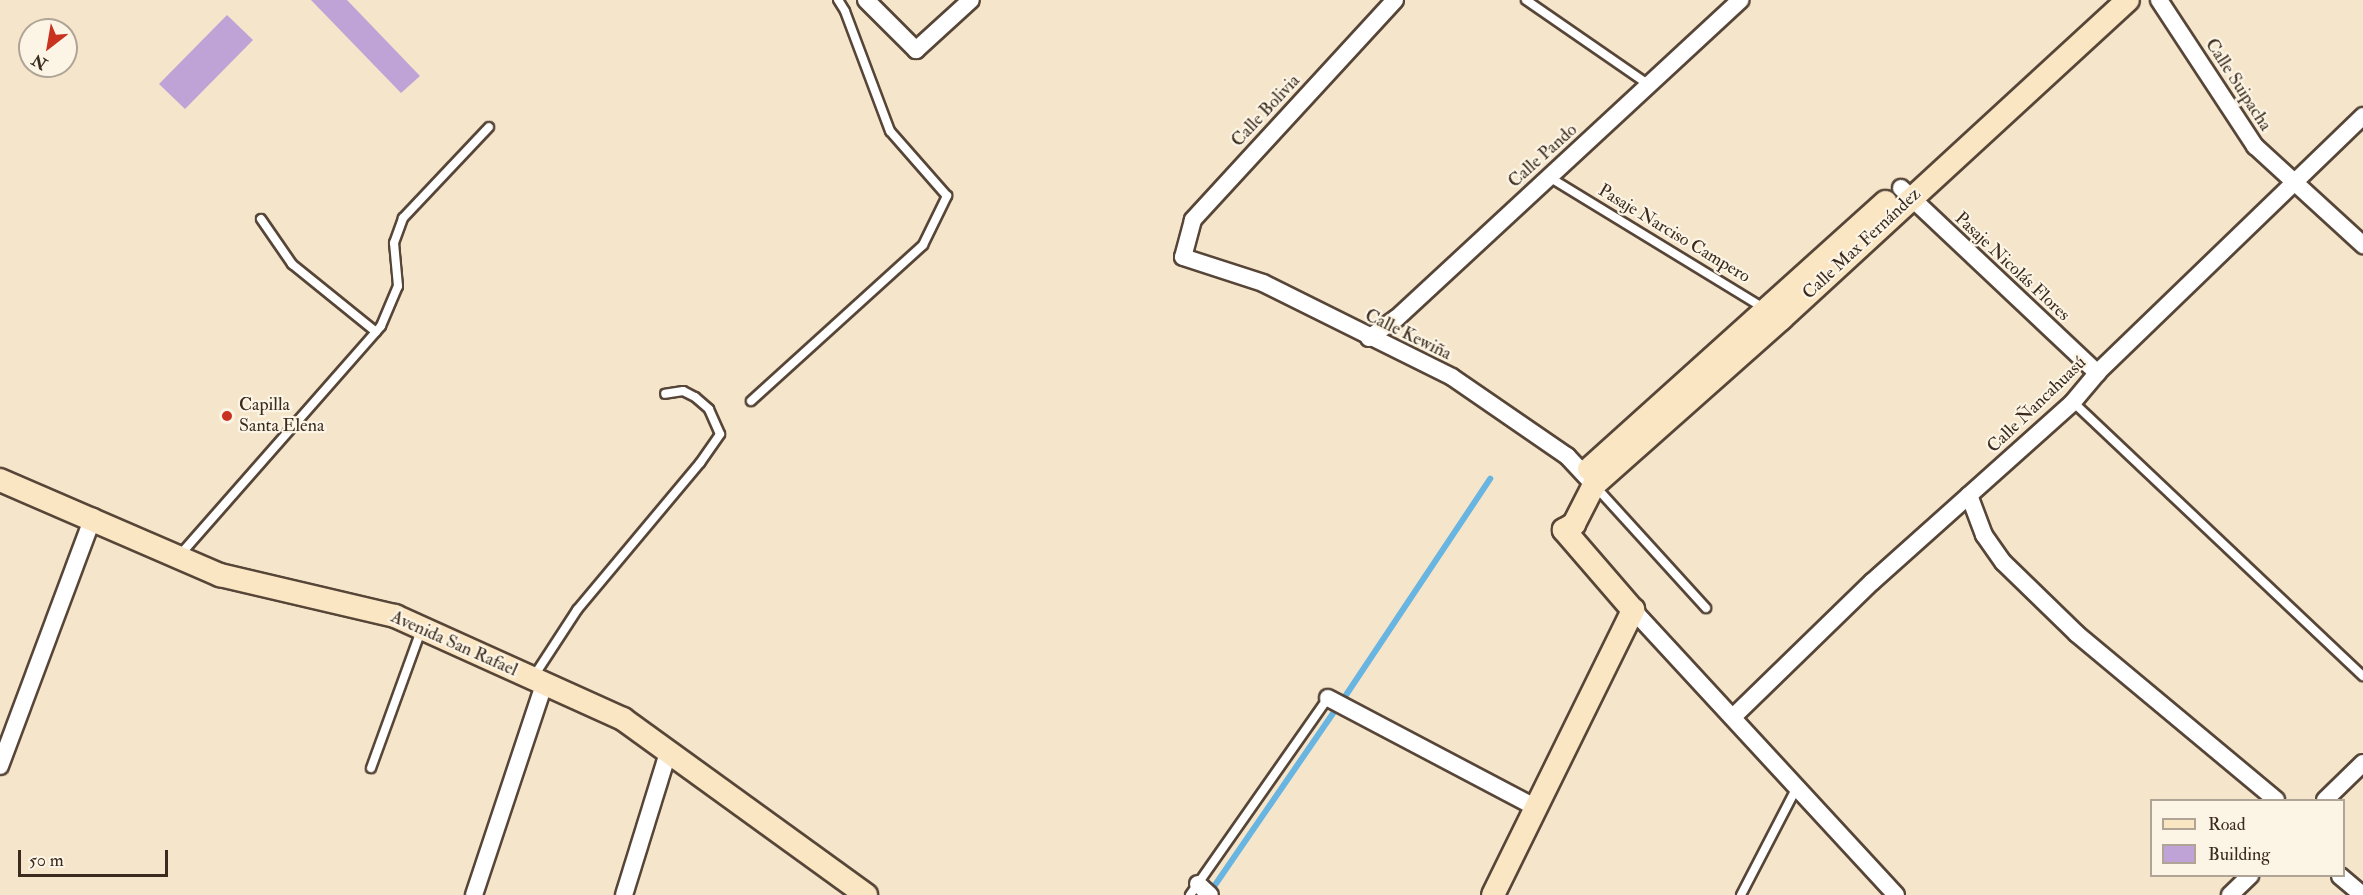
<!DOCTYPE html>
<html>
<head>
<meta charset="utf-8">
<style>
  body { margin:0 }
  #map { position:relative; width:2363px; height:895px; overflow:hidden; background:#f5e5cb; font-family:"IM FELL Double Pica",serif }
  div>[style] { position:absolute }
  .stream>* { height:6px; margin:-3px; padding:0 3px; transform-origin:3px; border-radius:3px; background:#68b5e2 }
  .building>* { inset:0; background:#bfa2d6 }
  .roads { filter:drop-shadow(2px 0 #574638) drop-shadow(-2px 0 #574638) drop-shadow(0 2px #574638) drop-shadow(0 -2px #574638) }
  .lane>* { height:8px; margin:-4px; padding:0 4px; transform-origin:4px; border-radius:4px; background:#fff }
  .street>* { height:16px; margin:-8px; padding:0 8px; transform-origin:8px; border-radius:8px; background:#fff }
  .secondary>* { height:22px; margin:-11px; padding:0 11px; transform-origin:11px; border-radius:11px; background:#fbe6c4 }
  .dots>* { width:16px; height:16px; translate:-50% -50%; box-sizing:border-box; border:3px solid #fcf5e5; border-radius:50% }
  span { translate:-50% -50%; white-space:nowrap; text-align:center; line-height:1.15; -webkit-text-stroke:4.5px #fcf5e5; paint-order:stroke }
  .street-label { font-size:18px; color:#3b2a1e }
  .poi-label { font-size:18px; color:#3b2a1e }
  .left { translate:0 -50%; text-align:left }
  .legend { position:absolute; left:2150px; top:799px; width:195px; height:78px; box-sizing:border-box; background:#fcf5e5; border:2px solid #afa495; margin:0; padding:8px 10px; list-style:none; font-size:18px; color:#3b2a1e }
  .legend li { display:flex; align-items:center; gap:12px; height:30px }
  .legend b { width:30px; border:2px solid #afa495 }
  .north { position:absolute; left:18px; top:18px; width:60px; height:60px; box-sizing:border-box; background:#fcf5e5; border:2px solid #afa495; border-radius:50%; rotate:211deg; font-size:16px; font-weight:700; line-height:24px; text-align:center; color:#3b2a1e }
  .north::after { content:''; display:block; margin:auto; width:21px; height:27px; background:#c8321e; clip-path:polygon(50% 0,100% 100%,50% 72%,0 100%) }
  .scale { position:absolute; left:18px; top:850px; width:150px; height:27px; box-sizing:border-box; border:3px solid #3b2a1e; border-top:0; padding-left:8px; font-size:18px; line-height:21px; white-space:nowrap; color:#3b2a1e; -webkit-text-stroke:4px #fcf5e5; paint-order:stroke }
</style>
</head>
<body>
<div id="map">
  <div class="stream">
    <i style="left:1346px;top:695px;width:260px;rotate:-56.3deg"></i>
    <i style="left:1215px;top:885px;width:209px;rotate:-55.5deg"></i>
  </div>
  <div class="building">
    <i style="clip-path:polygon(311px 0,347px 0,420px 76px,401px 93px)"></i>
    <i style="clip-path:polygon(227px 15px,253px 40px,185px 109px,159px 84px)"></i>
  </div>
  <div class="roads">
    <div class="lane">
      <i style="left:1526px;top:0;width:150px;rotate:34.6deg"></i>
      <i style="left:1549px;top:177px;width:252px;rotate:31.4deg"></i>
      <i style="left:261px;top:219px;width:55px;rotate:55.4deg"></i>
      <i style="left:292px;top:264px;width:108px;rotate:39deg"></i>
      <i style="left:751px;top:401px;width:232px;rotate:-42.2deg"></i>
      <i style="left:923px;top:245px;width:55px;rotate:-63.9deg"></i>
      <i style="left:947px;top:196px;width:86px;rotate:-131.2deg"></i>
      <i style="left:890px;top:131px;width:128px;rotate:-110.6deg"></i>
      <i style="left:845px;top:11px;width:13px;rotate:-122deg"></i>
      <i style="left:2073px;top:402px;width:399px;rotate:43.4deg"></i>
      <i style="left:1595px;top:486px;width:165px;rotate:47.7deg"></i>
      <i style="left:179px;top:556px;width:306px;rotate:-48.7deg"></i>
      <i style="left:381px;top:326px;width:43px;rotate:-67deg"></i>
      <i style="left:398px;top:286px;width:43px;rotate:-95.3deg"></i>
      <i style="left:394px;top:243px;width:27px;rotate:-70deg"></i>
      <i style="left:403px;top:218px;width:125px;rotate:-46.6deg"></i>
      <i style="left:534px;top:676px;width:79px;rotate:-56.9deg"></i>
      <i style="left:577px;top:610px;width:192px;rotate:-50.1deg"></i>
      <i style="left:700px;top:463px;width:35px;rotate:-55deg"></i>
      <i style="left:720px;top:434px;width:27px;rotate:-114deg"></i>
      <i style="left:709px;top:409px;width:18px;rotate:-139deg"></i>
      <i style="left:695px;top:397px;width:13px;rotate:-153deg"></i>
      <i style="left:683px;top:391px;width:18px;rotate:171deg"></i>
      <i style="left:371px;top:768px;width:149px;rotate:-70deg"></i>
      <i style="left:1190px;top:895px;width:241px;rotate:-55deg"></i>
      <i style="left:1741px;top:895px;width:119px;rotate:-62.6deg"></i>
    </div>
    <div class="street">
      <i style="left:866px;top:0;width:71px;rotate:45deg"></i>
      <i style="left:916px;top:50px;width:74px;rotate:-42.3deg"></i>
      <i style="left:1395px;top:0;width:299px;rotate:132.6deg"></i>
      <i style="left:1193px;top:220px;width:38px;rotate:105deg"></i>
      <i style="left:1183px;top:257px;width:84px;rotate:18deg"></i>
      <i style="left:1263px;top:283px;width:211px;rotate:26.4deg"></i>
      <i style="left:1452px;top:377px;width:140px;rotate:34.5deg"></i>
      <i style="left:1567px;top:456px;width:38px;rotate:47deg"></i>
      <i style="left:2159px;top:0;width:175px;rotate:56.7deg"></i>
      <i style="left:2255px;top:146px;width:147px;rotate:42.5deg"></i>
      <i style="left:1901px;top:188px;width:270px;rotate:43.3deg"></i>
      <i style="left:1369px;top:338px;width:34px;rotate:-36deg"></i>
      <i style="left:1397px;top:318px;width:468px;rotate:-42.8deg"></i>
      <i style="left:1969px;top:495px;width:43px;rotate:69.4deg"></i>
      <i style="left:1984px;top:535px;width:33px;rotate:55deg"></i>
      <i style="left:2003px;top:562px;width:103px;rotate:44.2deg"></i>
      <i style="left:2077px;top:634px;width:259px;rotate:39.8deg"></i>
      <i style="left:1633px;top:610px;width:388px;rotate:47.3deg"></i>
      <i style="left:1328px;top:698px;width:236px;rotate:27.8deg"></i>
      <i style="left:1733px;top:717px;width:194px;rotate:-44.2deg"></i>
      <i style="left:1872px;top:582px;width:270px;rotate:-41.8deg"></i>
      <i style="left:2073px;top:402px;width:38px;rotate:-50deg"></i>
      <i style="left:2097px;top:373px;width:370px;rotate:-44deg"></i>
      <i style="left:0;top:766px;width:266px;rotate:-69.5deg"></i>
      <i style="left:2325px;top:800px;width:53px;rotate:-44.2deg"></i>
      <i style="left:2340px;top:876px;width:30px;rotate:40deg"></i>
      <i style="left:1198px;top:884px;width:16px;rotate:43deg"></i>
      <i style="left:474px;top:895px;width:221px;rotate:-71.6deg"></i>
      <i style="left:624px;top:895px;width:152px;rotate:-72.8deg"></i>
      <i style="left:2230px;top:895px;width:28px;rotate:-44deg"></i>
    </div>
    <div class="secondary">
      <i style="left:1589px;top:469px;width:399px;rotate:-42deg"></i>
      <i style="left:0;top:480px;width:240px;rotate:23.4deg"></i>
      <i style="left:220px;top:575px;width:180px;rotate:13.2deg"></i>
      <i style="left:395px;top:616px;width:250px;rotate:24.3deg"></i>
      <i style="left:623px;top:719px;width:300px;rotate:35.9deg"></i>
      <i style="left:1493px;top:895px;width:318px;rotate:-63.8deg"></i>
      <i style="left:1633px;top:610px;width:106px;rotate:-130.8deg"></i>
      <i style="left:1564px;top:530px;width:12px;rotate:-31deg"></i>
      <i style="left:1574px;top:524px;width:44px;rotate:-62.9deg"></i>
      <i style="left:1594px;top:485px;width:250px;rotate:-41.6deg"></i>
      <i style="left:1781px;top:319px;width:471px;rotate:-42.6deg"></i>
    </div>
  </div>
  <div class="dots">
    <i style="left:227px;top:416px;background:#c8321e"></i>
  </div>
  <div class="street-label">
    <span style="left:2238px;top:85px;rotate:57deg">Calle Suipacha</span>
    <span style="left:1266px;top:111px;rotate:-47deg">Calle Bolivia</span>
    <span style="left:1543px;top:156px;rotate:-42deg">Calle Pando</span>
    <span style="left:1674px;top:234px;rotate:31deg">Pasaje Narciso Campero</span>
    <span style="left:1862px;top:244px;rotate:-43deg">Calle Max Fernández</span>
    <span style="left:2012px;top:267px;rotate:43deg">Pasaje Nicolás Flores</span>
    <span style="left:1408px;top:335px;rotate:26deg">Calle Kewiña</span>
    <span style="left:2037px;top:405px;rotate:-44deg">Calle Ñancahuasú</span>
    <span style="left:454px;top:644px;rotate:24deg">Avenida San Rafael</span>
  </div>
  <div class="poi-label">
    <span class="left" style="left:239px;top:416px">Capilla<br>Santa Elena</span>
  </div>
  <ul class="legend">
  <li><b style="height:8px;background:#fbe6c4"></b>Road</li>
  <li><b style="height:16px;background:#bfa2d6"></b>Building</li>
  </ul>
  <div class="north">N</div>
  <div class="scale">50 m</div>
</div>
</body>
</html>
